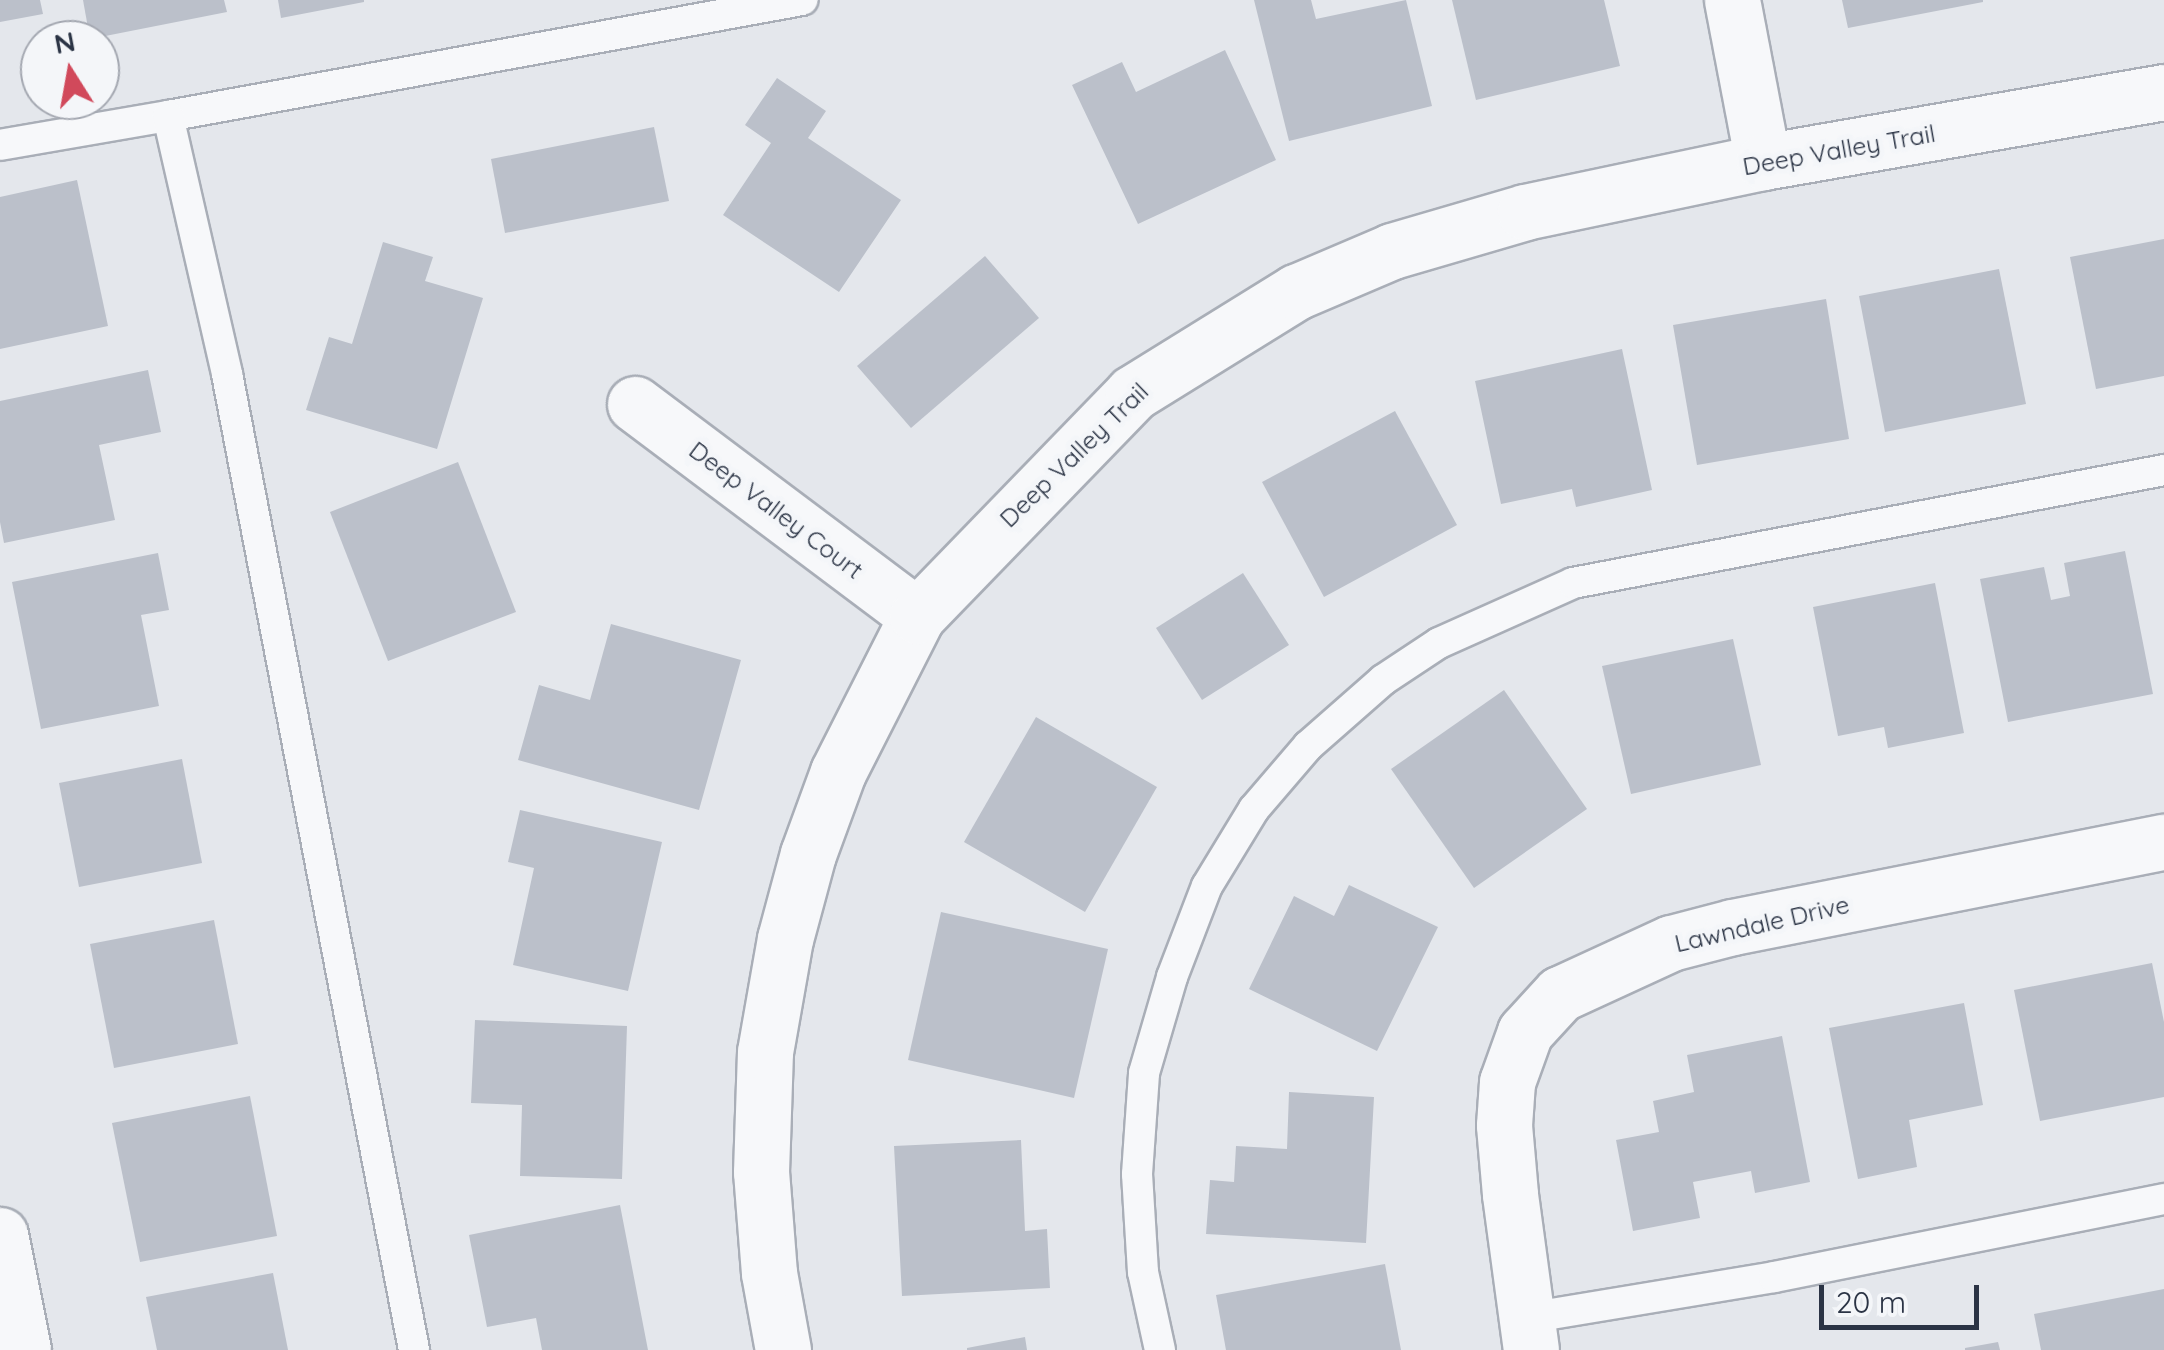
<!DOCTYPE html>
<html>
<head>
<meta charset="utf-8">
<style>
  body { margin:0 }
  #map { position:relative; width:2164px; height:1350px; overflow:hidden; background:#e4e7ec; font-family:Quicksand,sans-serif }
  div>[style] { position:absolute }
  .building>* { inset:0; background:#bbc0ca }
  .roads { filter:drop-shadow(2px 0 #a9aeb7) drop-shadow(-2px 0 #a9aeb7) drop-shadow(0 2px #a9aeb7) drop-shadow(0 -2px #a9aeb7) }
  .lane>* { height:30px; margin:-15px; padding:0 15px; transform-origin:15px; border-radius:15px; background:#f7f8fa }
  .street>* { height:55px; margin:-27.5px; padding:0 27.5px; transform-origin:27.5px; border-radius:27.5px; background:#f7f8fa }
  span { translate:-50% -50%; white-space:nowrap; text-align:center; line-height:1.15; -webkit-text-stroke:10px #f4f6f9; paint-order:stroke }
  .street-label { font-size:25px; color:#2b3445 }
  .north { position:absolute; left:20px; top:20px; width:100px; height:100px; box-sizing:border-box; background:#f4f6f9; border:2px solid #a4a8b1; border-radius:50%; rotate:349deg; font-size:28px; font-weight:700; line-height:40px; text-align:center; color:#2b3445 }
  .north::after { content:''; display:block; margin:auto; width:35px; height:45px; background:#d1495b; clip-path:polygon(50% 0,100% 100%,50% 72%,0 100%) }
  .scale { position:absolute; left:1819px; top:1285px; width:160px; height:45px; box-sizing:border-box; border:5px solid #2b3445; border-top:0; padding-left:12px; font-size:30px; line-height:35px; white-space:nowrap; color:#2b3445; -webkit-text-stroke:8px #f4f6f9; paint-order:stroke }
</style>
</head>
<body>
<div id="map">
  <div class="building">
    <i style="clip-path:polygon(0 0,40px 0,43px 14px,0 22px)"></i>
    <i style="clip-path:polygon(83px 0,224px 0,227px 12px,90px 39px)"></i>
    <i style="clip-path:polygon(278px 0,364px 0,364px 2px,281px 18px)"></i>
    <i style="clip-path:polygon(1254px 0,1311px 0,1316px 19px,1406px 0,1432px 106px,1289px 141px)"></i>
    <i style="clip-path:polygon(1452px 0,1604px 0,1620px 66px,1476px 100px)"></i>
    <i style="clip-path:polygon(1842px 0,1983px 0,1983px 2px,1848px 28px)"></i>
    <i style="clip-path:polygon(1225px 50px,1276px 160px,1138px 224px,1072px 85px,1122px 62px,1136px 92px)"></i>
    <i style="clip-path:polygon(777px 78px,826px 111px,808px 138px,901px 200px,839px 292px,723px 215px,771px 143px,745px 125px)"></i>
    <i style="clip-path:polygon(654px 127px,669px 201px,505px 233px,491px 159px)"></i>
    <i style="clip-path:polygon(77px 180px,108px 326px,0 349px,0 197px)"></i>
    <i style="clip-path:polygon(2164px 239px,2164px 376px,2096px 389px,2070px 257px)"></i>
    <i style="clip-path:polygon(383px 242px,433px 257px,425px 281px,483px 298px,437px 449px,306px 410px,329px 337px,352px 344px)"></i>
    <i style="clip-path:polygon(985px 256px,1039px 318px,911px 428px,857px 366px)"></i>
    <i style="clip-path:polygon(1999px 269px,2026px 404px,1885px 432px,1859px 296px)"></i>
    <i style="clip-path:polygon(1826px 299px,1849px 439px,1697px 465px,1673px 325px)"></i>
    <i style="clip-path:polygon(1622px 349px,1652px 490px,1576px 507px,1572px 489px,1501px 504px,1475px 381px)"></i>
    <i style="clip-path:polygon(148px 370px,161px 432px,99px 445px,115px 520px,4px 543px,0 522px,0 401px)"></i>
    <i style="clip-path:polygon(1395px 411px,1457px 525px,1324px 597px,1262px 482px)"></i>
    <i style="clip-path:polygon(458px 462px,516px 612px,388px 661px,330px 512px)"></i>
    <i style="clip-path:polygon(2125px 551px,2153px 694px,2008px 722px,1980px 579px,2044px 567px,2051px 600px,2070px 596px,2064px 563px)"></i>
    <i style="clip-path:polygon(158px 553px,169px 610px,141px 615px,159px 706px,41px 729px,12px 582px)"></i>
    <i style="clip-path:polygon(1243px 573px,1289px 645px,1202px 700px,1156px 628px)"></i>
    <i style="clip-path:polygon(1935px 583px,1964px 733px,1888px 748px,1884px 727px,1838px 736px,1813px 607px)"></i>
    <i style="clip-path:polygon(611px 624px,741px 660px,699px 810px,518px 760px,539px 685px,590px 700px)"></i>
    <i style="clip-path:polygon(1733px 639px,1761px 765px,1631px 794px,1602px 666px)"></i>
    <i style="clip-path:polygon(1504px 690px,1587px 809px,1474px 888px,1391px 769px)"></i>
    <i style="clip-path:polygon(1036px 717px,1157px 787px,1085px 912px,964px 842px)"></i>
    <i style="clip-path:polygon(182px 759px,202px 863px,79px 887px,59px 783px)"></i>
    <i style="clip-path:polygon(520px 810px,662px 842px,628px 991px,513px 965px,534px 868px,508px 862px)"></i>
    <i style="clip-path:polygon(1349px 885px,1438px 927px,1377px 1051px,1249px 989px,1294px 896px,1334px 916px)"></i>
    <i style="clip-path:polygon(941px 912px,1108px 949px,1074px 1098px,908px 1060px)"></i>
    <i style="clip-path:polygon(214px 920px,238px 1044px,114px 1068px,90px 944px)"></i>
    <i style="clip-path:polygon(2152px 963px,2164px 1022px,2164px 1097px,2040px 1121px,2014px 990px)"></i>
    <i style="clip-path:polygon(1964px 1003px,1983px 1105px,1909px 1120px,1917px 1167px,1858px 1179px,1829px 1028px)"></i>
    <i style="clip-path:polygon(475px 1020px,627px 1026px,622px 1179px,520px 1176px,522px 1105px,471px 1103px)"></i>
    <i style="clip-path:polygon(1782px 1036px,1810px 1182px,1755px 1193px,1751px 1171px,1693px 1182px,1700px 1218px,1633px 1231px,1616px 1140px,1659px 1132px,1653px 1101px,1694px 1092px,1687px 1055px)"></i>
    <i style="clip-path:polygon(1289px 1092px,1374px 1097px,1366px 1243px,1206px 1234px,1210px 1180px,1234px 1182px,1236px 1146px,1287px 1149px)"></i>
    <i style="clip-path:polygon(250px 1096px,277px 1236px,140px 1262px,112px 1123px)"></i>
    <i style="clip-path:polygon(1021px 1140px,1025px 1231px,1047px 1229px,1050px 1288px,902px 1296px,894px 1146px)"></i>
    <i style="clip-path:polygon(620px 1205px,648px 1350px,542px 1350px,536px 1318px,487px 1327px,469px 1235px)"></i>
    <i style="clip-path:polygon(1385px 1264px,1401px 1350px,1226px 1350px,1216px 1295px)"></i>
    <i style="clip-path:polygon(273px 1273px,288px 1350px,157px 1350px,146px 1297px)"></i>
    <i style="clip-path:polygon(2164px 1289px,2164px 1350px,2041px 1350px,2034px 1314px)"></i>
    <i style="clip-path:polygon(1025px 1337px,1027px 1350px,967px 1350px,967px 1348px)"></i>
    <i style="clip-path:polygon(1998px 1342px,2000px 1350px,1965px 1350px,1965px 1348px)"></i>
  </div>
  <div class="roads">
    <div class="lane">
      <i style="left:168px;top:116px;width:645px;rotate:-10.37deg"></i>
      <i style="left:0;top:145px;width:170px;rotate:-9.8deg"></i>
      <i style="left:168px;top:116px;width:265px;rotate:77.1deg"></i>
      <i style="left:227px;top:374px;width:994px;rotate:79.15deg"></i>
      <i style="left:1527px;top:1318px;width:250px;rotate:-9.4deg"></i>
      <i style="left:1774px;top:1277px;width:398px;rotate:-11.3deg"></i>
      <i style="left:1160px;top:1350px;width:80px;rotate:-102.3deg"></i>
      <i style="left:1143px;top:1272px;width:98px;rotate:-93.5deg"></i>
      <i style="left:1137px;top:1174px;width:101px;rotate:-86deg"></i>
      <i style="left:1144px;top:1073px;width:100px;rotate:-73.7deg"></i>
      <i style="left:1172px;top:977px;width:97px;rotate:-69deg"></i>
      <i style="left:1207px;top:886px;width:90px;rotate:-58.6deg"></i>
      <i style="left:1254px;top:809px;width:83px;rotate:-49.4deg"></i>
      <i style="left:1308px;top:746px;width:100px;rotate:-41.3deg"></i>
      <i style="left:1383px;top:680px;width:67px;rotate:-33.5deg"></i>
      <i style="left:1439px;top:643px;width:147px;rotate:-24.1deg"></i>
      <i style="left:1573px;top:583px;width:602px;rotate:-10.82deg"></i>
    </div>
    <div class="street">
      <i style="left:1732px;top:0;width:165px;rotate:79.2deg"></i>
      <i style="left:635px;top:404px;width:353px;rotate:36.9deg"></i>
      <i style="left:0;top:1235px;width:117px;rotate:78.7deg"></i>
      <i style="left:783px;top:1350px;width:78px;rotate:-100.3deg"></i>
      <i style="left:769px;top:1273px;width:101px;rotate:-94.5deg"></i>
      <i style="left:761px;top:1172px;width:120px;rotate:-88.1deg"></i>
      <i style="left:765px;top:1052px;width:115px;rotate:-80deg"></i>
      <i style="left:785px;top:939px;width:88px;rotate:-74.9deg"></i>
      <i style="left:808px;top:854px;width:87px;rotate:-69.9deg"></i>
      <i style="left:838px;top:772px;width:175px;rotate:-63.1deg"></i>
      <i style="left:917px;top:616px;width:310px;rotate:-45.9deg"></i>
      <i style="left:1133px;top:393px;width:192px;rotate:-31.8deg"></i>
      <i style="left:1296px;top:292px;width:104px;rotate:-23.1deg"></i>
      <i style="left:1392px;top:251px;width:139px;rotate:-16.3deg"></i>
      <i style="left:1525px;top:212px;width:243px;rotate:-11.9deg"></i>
      <i style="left:1763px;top:162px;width:407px;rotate:-9.9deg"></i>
      <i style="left:1531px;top:1350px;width:157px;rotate:-97.7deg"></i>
      <i style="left:1510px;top:1194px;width:69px;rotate:-95deg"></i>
      <i style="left:1504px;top:1125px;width:43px;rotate:-86deg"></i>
      <i style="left:1507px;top:1082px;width:53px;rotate:-70.2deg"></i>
      <i style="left:1525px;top:1032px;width:52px;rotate:-47.4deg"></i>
      <i style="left:1560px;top:994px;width:122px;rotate:-24.7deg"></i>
      <i style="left:1671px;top:943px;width:64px;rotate:-14.5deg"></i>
      <i style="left:1733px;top:927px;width:439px;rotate:-11.2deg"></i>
    </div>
  </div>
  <div class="street-label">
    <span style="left:1839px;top:150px;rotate:-10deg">Deep Valley Trail</span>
    <span style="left:1074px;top:455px;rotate:-44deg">Deep Valley Trail</span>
    <span style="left:776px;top:510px;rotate:37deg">Deep Valley Court</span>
    <span style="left:1762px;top:924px;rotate:-13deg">Lawndale Drive</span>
  </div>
  <div class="north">N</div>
  <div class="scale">20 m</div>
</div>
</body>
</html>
